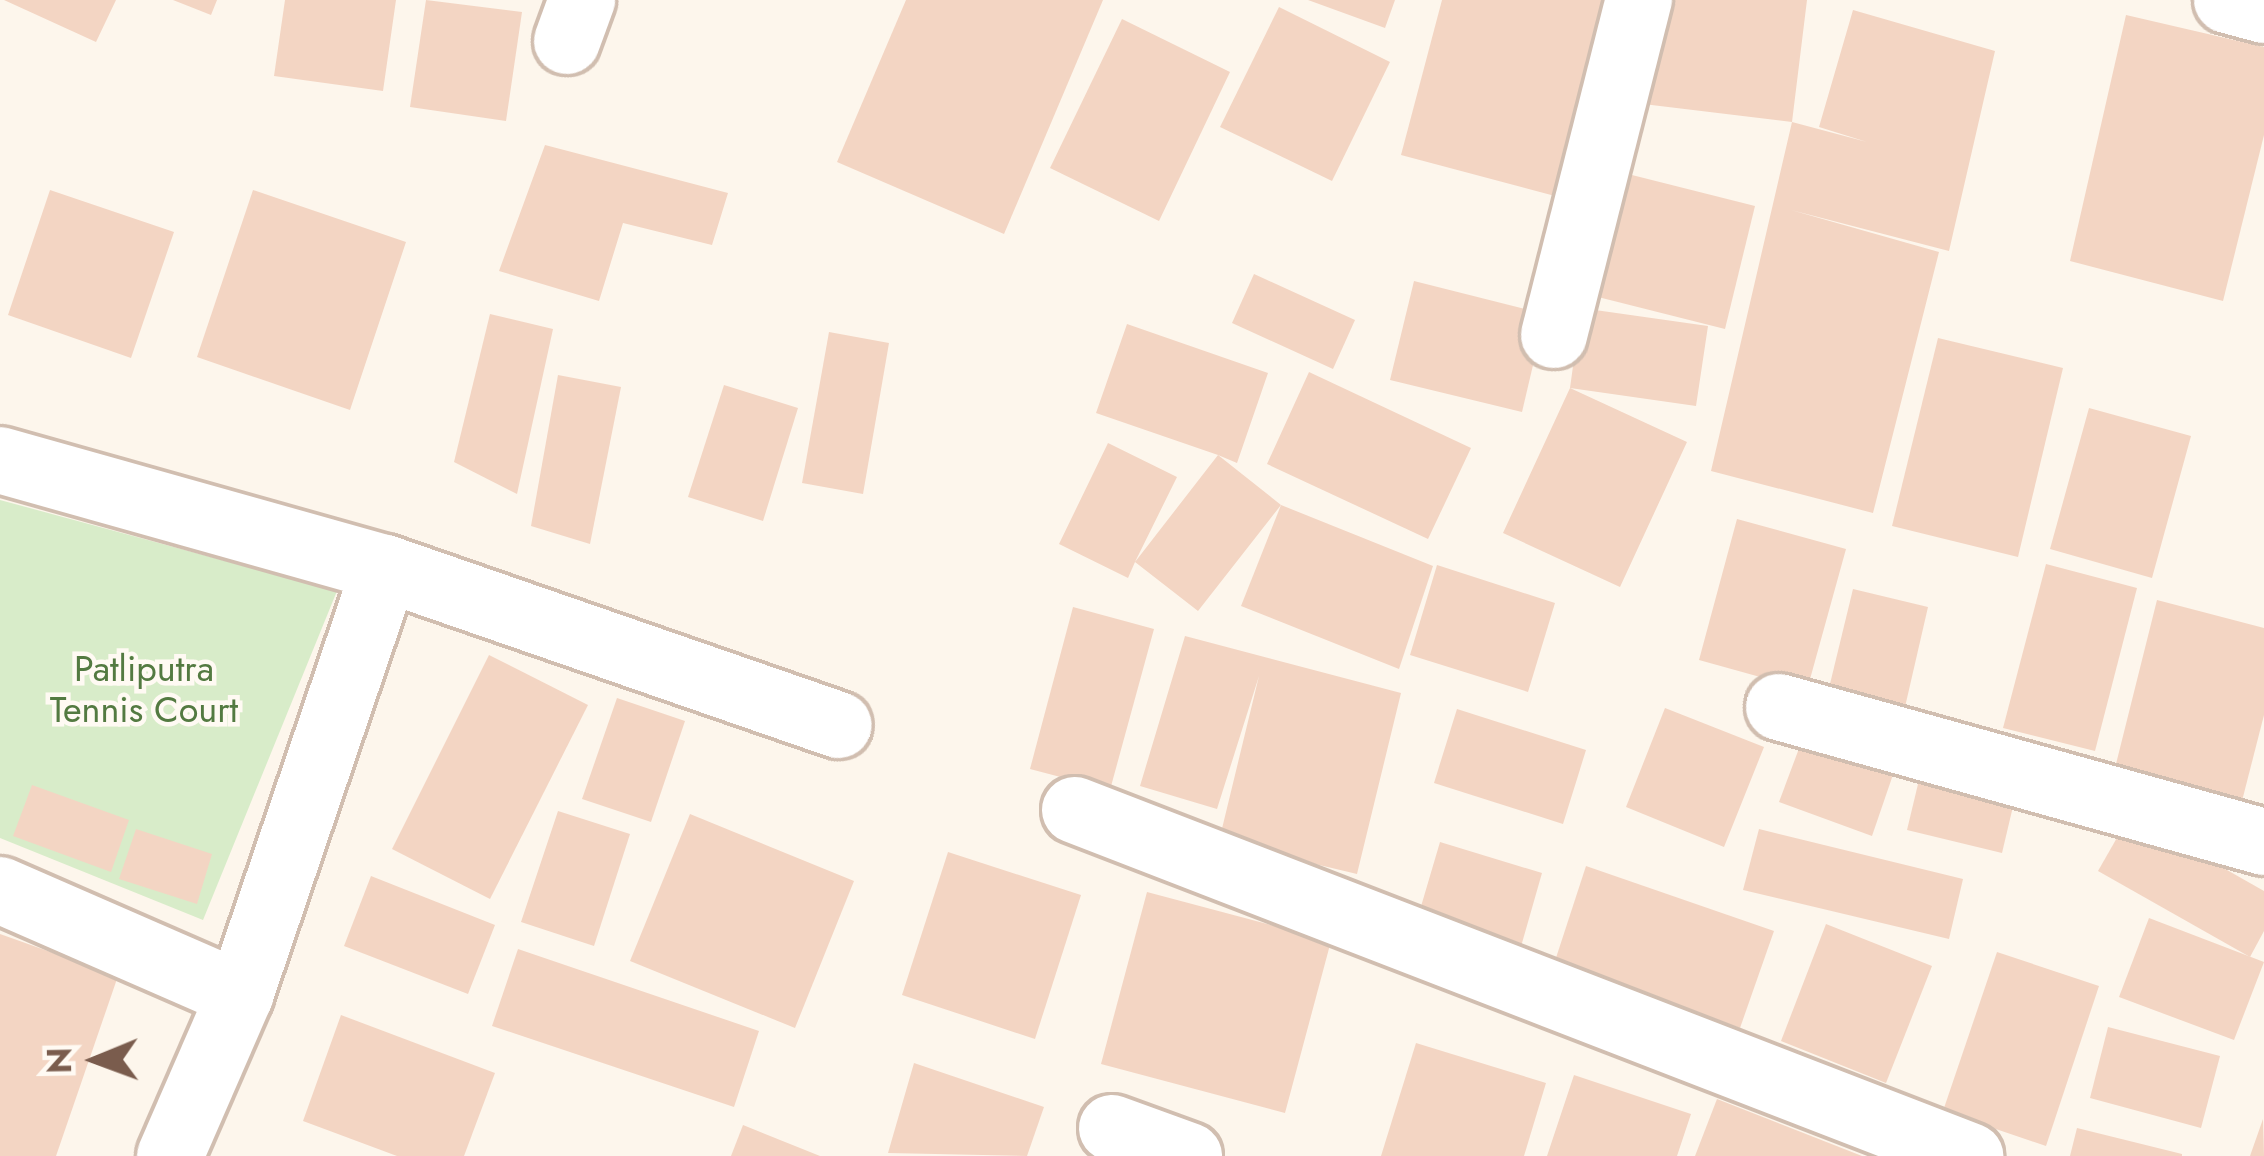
<!DOCTYPE html>
<html>
<head>
<meta charset="utf-8">
<style>
  body { margin:0 }
  #map { position:relative; width:2264px; height:1156px; overflow:hidden; background:#fdf6ec; font-family:Jost,sans-serif }
  div>[style] { position:absolute }
  .green>* { inset:0; background:#d8ecc9 }
  .building>* { inset:0; background:#f3d5c3 }
  .roads { filter:drop-shadow(3px 0 #d1beb0) drop-shadow(-3px 0 #d1beb0) drop-shadow(0 3px #d1beb0) drop-shadow(0 -3px #d1beb0) }
  .minor>* { height:66px; margin:-33px; padding:0 33px; transform-origin:33px; border-radius:33px; background:#fff }
  span { translate:-50% -50%; white-space:nowrap; text-align:center; line-height:1.15; -webkit-text-stroke:9px #fffaf3; paint-order:stroke }
  .park-label { font-size:36px; color:#537a41 }
  .north { position:absolute; left:36px; top:1000px; width:120px; height:120px; -webkit-text-stroke:9px #fffaf3; paint-order:stroke; rotate:269deg; font-size:33px; font-weight:700; line-height:48px; text-align:center; color:#7a5c4d }
  .north::after { content:''; display:block; margin:auto; width:42px; height:54px; background:#7a5c4d; clip-path:polygon(50% 0,100% 100%,50% 72%,0 100%) }
</style>
</head>
<body>
<div id="map">
  <div class="green">
    <i style="clip-path:polygon(0 500px,337px 591px,203px 920px,0 838px)"></i>
  </div>
  <div class="building">
    <i style="clip-path:polygon(4px 0,116px 0,96px 42px)"></i>
    <i style="clip-path:polygon(173px 0,217px 0,211px 15px)"></i>
    <i style="clip-path:polygon(285px 0,396px 0,383px 91px,274px 76px)"></i>
    <i style="clip-path:polygon(426px 0,522px 12px,506px 121px,410px 107px)"></i>
    <i style="clip-path:polygon(906px 0,1103px 0,1004px 234px,837px 162px)"></i>
    <i style="clip-path:polygon(1308px 0,1395px 0,1385px 28px)"></i>
    <i style="clip-path:polygon(1442px 0,1623px 0,1570px 200px,1401px 155px)"></i>
    <i style="clip-path:polygon(1653px 0,1807px 0,1792px 122px,1867px 142px,1819px 127px,1853px 10px,1995px 51px,1949px 251px,1791px 210px,1939px 252px,1873px 513px,1711px 471px,1792px 122px,1635px 103px)"></i>
    <i style="clip-path:polygon(1279px 7px,1390px 62px,1332px 181px,1220px 127px)"></i>
    <i style="clip-path:polygon(2126px 15px,2264px 47px,2264px 135px,2223px 301px,2070px 261px)"></i>
    <i style="clip-path:polygon(1122px 19px,1230px 72px,1159px 221px,1050px 168px)"></i>
    <i style="clip-path:polygon(545px 145px,728px 193px,712px 245px,623px 223px,599px 301px,499px 271px)"></i>
    <i style="clip-path:polygon(1624px 173px,1755px 206px,1725px 329px,1594px 296px)"></i>
    <i style="clip-path:polygon(50px 190px,174px 232px,131px 358px,8px 315px)"></i>
    <i style="clip-path:polygon(253px 190px,406px 242px,350px 410px,197px 357px)"></i>
    <i style="clip-path:polygon(1254px 274px,1355px 320px,1333px 369px,1232px 323px)"></i>
    <i style="clip-path:polygon(1414px 281px,1545px 314px,1522px 412px,1390px 380px)"></i>
    <i style="clip-path:polygon(1581px 308px,1708px 326px,1696px 406px,1570px 388px,1687px 442px,1620px 587px,1503px 533px,1570px 388px)"></i>
    <i style="clip-path:polygon(490px 314px,553px 329px,517px 494px,454px 462px)"></i>
    <i style="clip-path:polygon(1127px 324px,1268px 373px,1237px 463px,1218px 455px,1281px 505px,1198px 611px,1135px 562px,1128px 578px,1059px 544px,1108px 443px,1177px 477px,1135px 562px,1218px 455px,1096px 413px)"></i>
    <i style="clip-path:polygon(829px 332px,889px 343px,863px 494px,802px 483px)"></i>
    <i style="clip-path:polygon(1938px 338px,2063px 368px,2018px 557px,1892px 526px)"></i>
    <i style="clip-path:polygon(1309px 372px,1471px 448px,1428px 539px,1267px 464px)"></i>
    <i style="clip-path:polygon(558px 375px,621px 387px,590px 544px,531px 526px)"></i>
    <i style="clip-path:polygon(724px 385px,798px 408px,763px 521px,688px 497px)"></i>
    <i style="clip-path:polygon(2089px 408px,2191px 436px,2152px 578px,2050px 549px)"></i>
    <i style="clip-path:polygon(1281px 505px,1433px 566px,1399px 669px,1241px 606px)"></i>
    <i style="clip-path:polygon(1737px 519px,1846px 549px,1807px 690px,1699px 660px)"></i>
    <i style="clip-path:polygon(2046px 564px,2137px 588px,2095px 751px,2003px 728px)"></i>
    <i style="clip-path:polygon(1437px 565px,1555px 603px,1528px 692px,1410px 655px)"></i>
    <i style="clip-path:polygon(1853px 589px,1928px 607px,1905px 707px,1829px 688px)"></i>
    <i style="clip-path:polygon(2157px 600px,2264px 628px,2264px 715px,2242px 801px,2115px 768px)"></i>
    <i style="clip-path:polygon(1073px 607px,1154px 629px,1110px 790px,1030px 769px)"></i>
    <i style="clip-path:polygon(1185px 636px,1401px 693px,1357px 874px,1219px 841px,1259px 676px,1217px 809px,1140px 786px)"></i>
    <i style="clip-path:polygon(489px 655px,588px 705px,490px 899px,392px 849px)"></i>
    <i style="clip-path:polygon(617px 698px,685px 721px,651px 822px,582px 799px)"></i>
    <i style="clip-path:polygon(1665px 708px,1764px 747px,1724px 847px,1626px 807px)"></i>
    <i style="clip-path:polygon(1457px 709px,1586px 750px,1563px 824px,1434px 783px)"></i>
    <i style="clip-path:polygon(1807px 727px,1898px 760px,1872px 836px,1779px 802px)"></i>
    <i style="clip-path:polygon(1924px 759px,2019px 781px,2002px 853px,1907px 830px)"></i>
    <i style="clip-path:polygon(32px 785px,129px 820px,111px 872px,13px 836px)"></i>
    <i style="clip-path:polygon(558px 811px,630px 834px,594px 946px,521px 922px)"></i>
    <i style="clip-path:polygon(690px 814px,854px 881px,795px 1028px,630px 961px)"></i>
    <i style="clip-path:polygon(2130px 815px,2264px 891px,2264px 931px,2250px 957px,2098px 871px)"></i>
    <i style="clip-path:polygon(136px 829px,212px 854px,197px 904px,119px 879px)"></i>
    <i style="clip-path:polygon(1759px 829px,1963px 879px,1949px 939px,1743px 890px)"></i>
    <i style="clip-path:polygon(1440px 842px,1542px 873px,1520px 950px,1417px 920px)"></i>
    <i style="clip-path:polygon(948px 852px,1081px 895px,1035px 1039px,902px 995px)"></i>
    <i style="clip-path:polygon(1586px 866px,1774px 931px,1740px 1028px,1554px 964px)"></i>
    <i style="clip-path:polygon(371px 876px,495px 925px,468px 994px,344px 946px)"></i>
    <i style="clip-path:polygon(1147px 892px,1331px 941px,1285px 1113px,1101px 1064px)"></i>
    <i style="clip-path:polygon(2149px 918px,2264px 962px,2234px 1040px,2119px 997px)"></i>
    <i style="clip-path:polygon(1826px 924px,1932px 966px,1886px 1083px,1781px 1041px)"></i>
    <i style="clip-path:polygon(0 934px,118px 976px,56px 1156px,0 1156px)"></i>
    <i style="clip-path:polygon(518px 949px,759px 1031px,734px 1107px,492px 1026px)"></i>
    <i style="clip-path:polygon(1997px 952px,2099px 986px,2046px 1146px,1943px 1111px)"></i>
    <i style="clip-path:polygon(341px 1015px,495px 1073px,464px 1156px,397px 1156px,303px 1121px)"></i>
    <i style="clip-path:polygon(2108px 1027px,2220px 1056px,2201px 1128px,2090px 1098px)"></i>
    <i style="clip-path:polygon(1416px 1043px,1546px 1083px,1524px 1156px,1381px 1156px)"></i>
    <i style="clip-path:polygon(914px 1063px,1044px 1107px,1027px 1156px,888px 1153px)"></i>
    <i style="clip-path:polygon(1574px 1075px,1691px 1114px,1677px 1156px,1547px 1156px)"></i>
    <i style="clip-path:polygon(1717px 1099px,1862px 1156px,1695px 1156px)"></i>
    <i style="clip-path:polygon(2263px 1119px,2264px 1156px,2250px 1156px)"></i>
    <i style="clip-path:polygon(743px 1125px,820px 1156px,731px 1156px)"></i>
    <i style="clip-path:polygon(2077px 1128px,2182px 1154px,2182px 1156px,2070px 1156px)"></i>
  </div>
  <div class="roads">
    <div class="minor">
      <i style="left:2227px;top:0;width:38px;rotate:15deg"></i>
      <i style="left:567px;top:41px;width:44px;rotate:-69.9deg"></i>
      <i style="left:1554px;top:335px;width:346px;rotate:-75.8deg"></i>
      <i style="left:0;top:460px;width:400px;rotate:15.7deg"></i>
      <i style="left:385px;top:568px;width:480px;rotate:19.1deg"></i>
      <i style="left:1779px;top:707px;width:503px;rotate:15.55deg"></i>
      <i style="left:1075px;top:810px;width:960px;rotate:21.14deg"></i>
      <i style="left:0;top:890px;width:262px;rotate:23.6deg"></i>
      <i style="left:1112px;top:1128px;width:82px;rotate:20deg"></i>
      <i style="left:170px;top:1156px;width:176px;rotate:-66.5deg"></i>
      <i style="left:240px;top:995px;width:451px;rotate:-71.2deg"></i>
    </div>
  </div>
  <div class="park-label">
    <span style="left:144px;top:689px">Patliputra<br>Tennis Court</span>
  </div>
  <div class="north">N</div>
</div>
</body>
</html>
